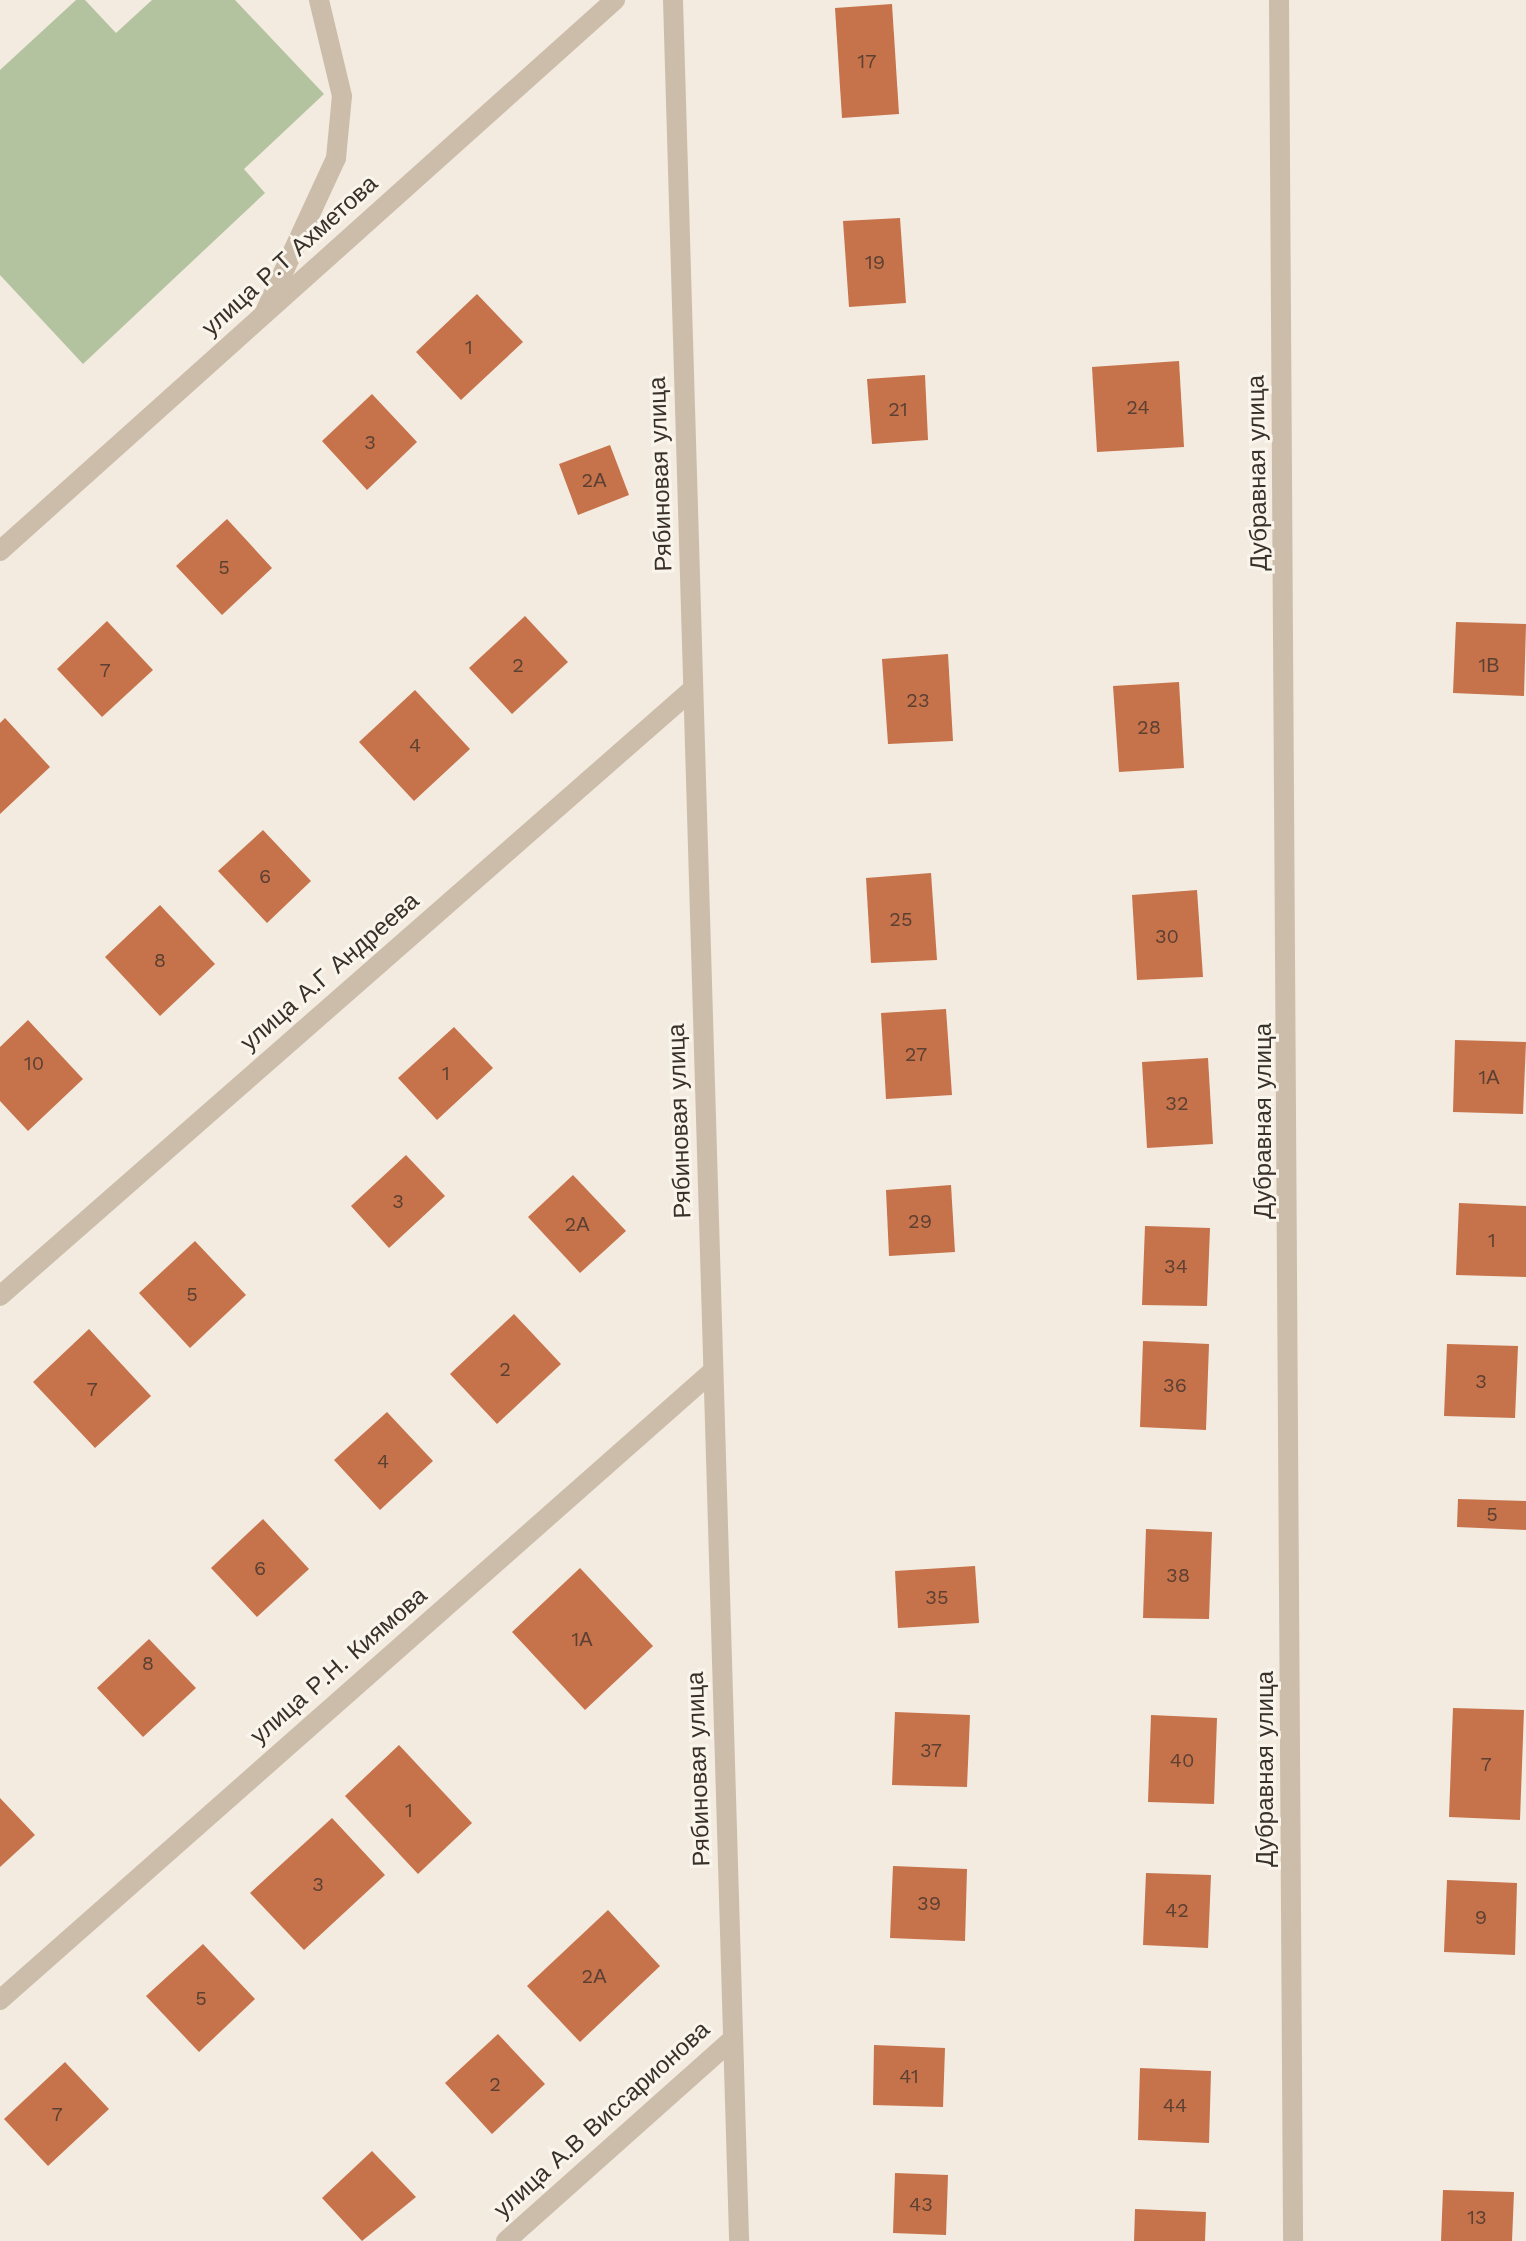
<!DOCTYPE html>
<html>
<head>
<meta charset="utf-8">
<style>
  body { margin:0 }
  #map { position:relative; width:1526px; height:2241px; overflow:hidden; background:#f3ebdf; font-family:"Work Sans",sans-serif }
  div>[style] { position:absolute }
  .green>* { inset:0; background:#b4c39f }
  .building>* { inset:0; background:#c6724b }
  .lane>* { height:20px; margin:-10px; padding:0 10px; transform-origin:10px; border-radius:10px; background:#ccbdab }
  .street>* { height:20px; margin:-10px; padding:0 10px; transform-origin:10px; border-radius:10px; background:#ccbdab }
  span { translate:-50% -50%; white-space:nowrap; text-align:center; line-height:1.15; -webkit-text-stroke:6px #faf5ec; paint-order:stroke }
  .number-label { font-size:20px; color:#5c4032 }
  .number-label span { -webkit-text-stroke-width:0 }
  .street-label { font-size:24px; color:#39302a }
</style>
</head>
<body>
<div id="map">
  <div class="green">
    <i style="clip-path:polygon(76px 0,85px 0,116px 33px,152px 0,235px 0,324px 94px,244px 169px,265px 193px,83px 364px,0 275px,0 70px)"></i>
  </div>
  <div class="building">
    <i style="clip-path:polygon(892px 4px,899px 114px,842px 118px,835px 8px)"></i>
    <i style="clip-path:polygon(900px 218px,906px 303px,849px 307px,843px 221px)"></i>
    <i style="clip-path:polygon(477px 294px,523px 342px,461px 400px,416px 352px)"></i>
    <i style="clip-path:polygon(1179px 361px,1184px 447px,1097px 452px,1092px 367px)"></i>
    <i style="clip-path:polygon(925px 375px,928px 440px,872px 444px,867px 379px)"></i>
    <i style="clip-path:polygon(372px 394px,417px 442px,367px 490px,322px 441px)"></i>
    <i style="clip-path:polygon(610px 445px,629px 495px,578px 515px,559px 464px)"></i>
    <i style="clip-path:polygon(227px 519px,272px 568px,222px 615px,176px 566px)"></i>
    <i style="clip-path:polygon(525px 616px,568px 662px,512px 714px,469px 668px)"></i>
    <i style="clip-path:polygon(107px 621px,153px 670px,102px 717px,57px 669px)"></i>
    <i style="clip-path:polygon(1456px 622px,1526px 624px,1524px 696px,1453px 693px)"></i>
    <i style="clip-path:polygon(948px 654px,953px 741px,888px 744px,882px 659px)"></i>
    <i style="clip-path:polygon(1179px 682px,1184px 768px,1119px 772px,1113px 686px)"></i>
    <i style="clip-path:polygon(415px 690px,470px 749px,414px 801px,359px 742px)"></i>
    <i style="clip-path:polygon(5px 718px,50px 767px,0 814px,0 723px)"></i>
    <i style="clip-path:polygon(263px 830px,311px 881px,267px 923px,218px 871px)"></i>
    <i style="clip-path:polygon(931px 873px,937px 960px,871px 963px,866px 878px)"></i>
    <i style="clip-path:polygon(1197px 890px,1203px 977px,1137px 980px,1132px 895px)"></i>
    <i style="clip-path:polygon(160px 905px,215px 964px,160px 1016px,105px 957px)"></i>
    <i style="clip-path:polygon(946px 1009px,952px 1095px,886px 1099px,881px 1013px)"></i>
    <i style="clip-path:polygon(28px 1020px,83px 1079px,28px 1131px,0 1101px,0 1047px)"></i>
    <i style="clip-path:polygon(454px 1027px,493px 1068px,437px 1120px,398px 1078px)"></i>
    <i style="clip-path:polygon(1455px 1040px,1526px 1042px,1523px 1114px,1453px 1112px)"></i>
    <i style="clip-path:polygon(1208px 1058px,1213px 1144px,1147px 1148px,1142px 1062px)"></i>
    <i style="clip-path:polygon(406px 1155px,445px 1196px,389px 1248px,351px 1206px)"></i>
    <i style="clip-path:polygon(573px 1175px,626px 1231px,580px 1273px,528px 1217px)"></i>
    <i style="clip-path:polygon(951px 1185px,955px 1252px,889px 1256px,886px 1190px)"></i>
    <i style="clip-path:polygon(1459px 1203px,1526px 1206px,1526px 1277px,1456px 1275px)"></i>
    <i style="clip-path:polygon(1145px 1226px,1210px 1228px,1207px 1306px,1142px 1305px)"></i>
    <i style="clip-path:polygon(195px 1241px,246px 1295px,190px 1348px,139px 1293px)"></i>
    <i style="clip-path:polygon(514px 1314px,561px 1364px,497px 1424px,450px 1374px)"></i>
    <i style="clip-path:polygon(89px 1329px,151px 1396px,95px 1448px,33px 1382px)"></i>
    <i style="clip-path:polygon(1143px 1341px,1209px 1344px,1206px 1430px,1140px 1427px)"></i>
    <i style="clip-path:polygon(1447px 1344px,1518px 1346px,1515px 1418px,1444px 1416px)"></i>
    <i style="clip-path:polygon(387px 1412px,433px 1461px,380px 1510px,334px 1460px)"></i>
    <i style="clip-path:polygon(1458px 1499px,1526px 1501px,1526px 1530px,1457px 1527px)"></i>
    <i style="clip-path:polygon(263px 1519px,309px 1569px,257px 1617px,211px 1568px)"></i>
    <i style="clip-path:polygon(1146px 1529px,1212px 1532px,1209px 1619px,1143px 1618px)"></i>
    <i style="clip-path:polygon(975px 1566px,979px 1623px,898px 1628px,895px 1571px)"></i>
    <i style="clip-path:polygon(580px 1568px,653px 1646px,585px 1710px,512px 1632px)"></i>
    <i style="clip-path:polygon(149px 1639px,196px 1688px,143px 1737px,97px 1688px)"></i>
    <i style="clip-path:polygon(1453px 1708px,1524px 1710px,1520px 1820px,1449px 1817px)"></i>
    <i style="clip-path:polygon(895px 1712px,970px 1715px,967px 1787px,892px 1785px)"></i>
    <i style="clip-path:polygon(1151px 1715px,1217px 1718px,1214px 1804px,1148px 1802px)"></i>
    <i style="clip-path:polygon(399px 1745px,472px 1823px,418px 1874px,345px 1796px)"></i>
    <i style="clip-path:polygon(0 1798px,35px 1835px,0 1867px)"></i>
    <i style="clip-path:polygon(332px 1818px,385px 1875px,304px 1950px,250px 1893px)"></i>
    <i style="clip-path:polygon(893px 1866px,967px 1869px,965px 1941px,890px 1938px)"></i>
    <i style="clip-path:polygon(1146px 1873px,1211px 1875px,1208px 1948px,1143px 1945px)"></i>
    <i style="clip-path:polygon(1447px 1880px,1517px 1883px,1515px 1955px,1444px 1952px)"></i>
    <i style="clip-path:polygon(608px 1910px,660px 1966px,580px 2042px,527px 1986px)"></i>
    <i style="clip-path:polygon(203px 1944px,255px 1999px,199px 2052px,146px 1996px)"></i>
    <i style="clip-path:polygon(498px 2034px,545px 2084px,492px 2134px,445px 2083px)"></i>
    <i style="clip-path:polygon(874px 2045px,945px 2048px,943px 2107px,873px 2105px)"></i>
    <i style="clip-path:polygon(65px 2062px,109px 2109px,48px 2166px,4px 2119px)"></i>
    <i style="clip-path:polygon(1140px 2068px,1211px 2071px,1209px 2143px,1138px 2140px)"></i>
    <i style="clip-path:polygon(372px 2151px,416px 2197px,362px 2241px,322px 2198px)"></i>
    <i style="clip-path:polygon(895px 2173px,948px 2175px,946px 2235px,893px 2233px)"></i>
    <i style="clip-path:polygon(1443px 2190px,1514px 2192px,1512px 2241px,1441px 2241px)"></i>
    <i style="clip-path:polygon(1135px 2209px,1206px 2212px,1205px 2241px,1134px 2241px)"></i>
  </div>
  <div class="lane">
    <i style="left:264px;top:314px;width:172px;rotate:-65.2deg"></i>
    <i style="left:336px;top:158px;width:62px;rotate:-84.5deg"></i>
    <i style="left:342px;top:96px;width:99px;rotate:-103.5deg"></i>
  </div>
  <div class="street">
    <i style="left:673px;top:0;width:2242px;rotate:88.31deg"></i>
    <i style="left:1279px;top:0;width:2241px;rotate:89.64deg"></i>
    <i style="left:0;top:551px;width:826px;rotate:-41.86deg"></i>
    <i style="left:0;top:1296px;width:921px;rotate:-41.22deg"></i>
    <i style="left:0;top:2000px;width:951px;rotate:-41.42deg"></i>
    <i style="left:506px;top:2241px;width:304px;rotate:-41.7deg"></i>
  </div>
  <div class="number-label">
    <span style="left:867px;top:61px">17</span>
    <span style="left:875px;top:262px">19</span>
    <span style="left:469px;top:347px">1</span>
    <span style="left:1138px;top:407px">24</span>
    <span style="left:898px;top:409px">21</span>
    <span style="left:370px;top:442px">3</span>
    <span style="left:594px;top:480px">2А</span>
    <span style="left:224px;top:567px">5</span>
    <span style="left:518px;top:665px">2</span>
    <span style="left:1489px;top:665px">1В</span>
    <span style="left:105px;top:670px">7</span>
    <span style="left:918px;top:700px">23</span>
    <span style="left:1149px;top:727px">28</span>
    <span style="left:415px;top:745px">4</span>
    <span style="left:265px;top:876px">6</span>
    <span style="left:901px;top:919px">25</span>
    <span style="left:1167px;top:936px">30</span>
    <span style="left:160px;top:960px">8</span>
    <span style="left:916px;top:1054px">27</span>
    <span style="left:34px;top:1063px">10</span>
    <span style="left:446px;top:1073px">1</span>
    <span style="left:1489px;top:1077px">1А</span>
    <span style="left:1177px;top:1103px">32</span>
    <span style="left:398px;top:1201px">3</span>
    <span style="left:920px;top:1221px">29</span>
    <span style="left:577px;top:1224px">2А</span>
    <span style="left:1492px;top:1240px">1</span>
    <span style="left:1176px;top:1266px">34</span>
    <span style="left:192px;top:1294px">5</span>
    <span style="left:505px;top:1369px">2</span>
    <span style="left:1481px;top:1381px">3</span>
    <span style="left:1175px;top:1385px">36</span>
    <span style="left:92px;top:1389px">7</span>
    <span style="left:383px;top:1461px">4</span>
    <span style="left:1492px;top:1514px">5</span>
    <span style="left:260px;top:1568px">6</span>
    <span style="left:1178px;top:1575px">38</span>
    <span style="left:937px;top:1597px">35</span>
    <span style="left:582px;top:1639px">1А</span>
    <span style="left:148px;top:1663px">8</span>
    <span style="left:931px;top:1750px">37</span>
    <span style="left:1182px;top:1760px">40</span>
    <span style="left:1486px;top:1764px">7</span>
    <span style="left:409px;top:1810px">1</span>
    <span style="left:318px;top:1884px">3</span>
    <span style="left:929px;top:1903px">39</span>
    <span style="left:1177px;top:1910px">42</span>
    <span style="left:1481px;top:1917px">9</span>
    <span style="left:594px;top:1976px">2А</span>
    <span style="left:201px;top:1998px">5</span>
    <span style="left:909px;top:2076px">41</span>
    <span style="left:495px;top:2084px">2</span>
    <span style="left:1175px;top:2105px">44</span>
    <span style="left:57px;top:2114px">7</span>
    <span style="left:921px;top:2204px">43</span>
    <span style="left:1477px;top:2217px">13</span>
  </div>
  <div class="street-label">
    <span style="left:290px;top:256px;rotate:-42deg">улица Р.Т Ахметова</span>
    <span style="left:1258px;top:473px;rotate:-91deg">Дубравная улица</span>
    <span style="left:661px;top:474px;rotate:-92deg">Рябиновая улица</span>
    <span style="left:330px;top:972px;rotate:-41deg">улица А.Г Андреева</span>
    <span style="left:680px;top:1121px;rotate:-92deg">Рябиновая улица</span>
    <span style="left:1264px;top:1121px;rotate:-90deg">Дубравная улица</span>
    <span style="left:339px;top:1666px;rotate:-41deg">улица Р.Н. Киямова</span>
    <span style="left:699px;top:1769px;rotate:-92deg">Рябиновая улица</span>
    <span style="left:1266px;top:1769px;rotate:-90deg">Дубравная улица</span>
    <span style="left:602px;top:2120px;rotate:-42deg">улица А.В Виссарионова</span>
  </div>
</div>
</body>
</html>
